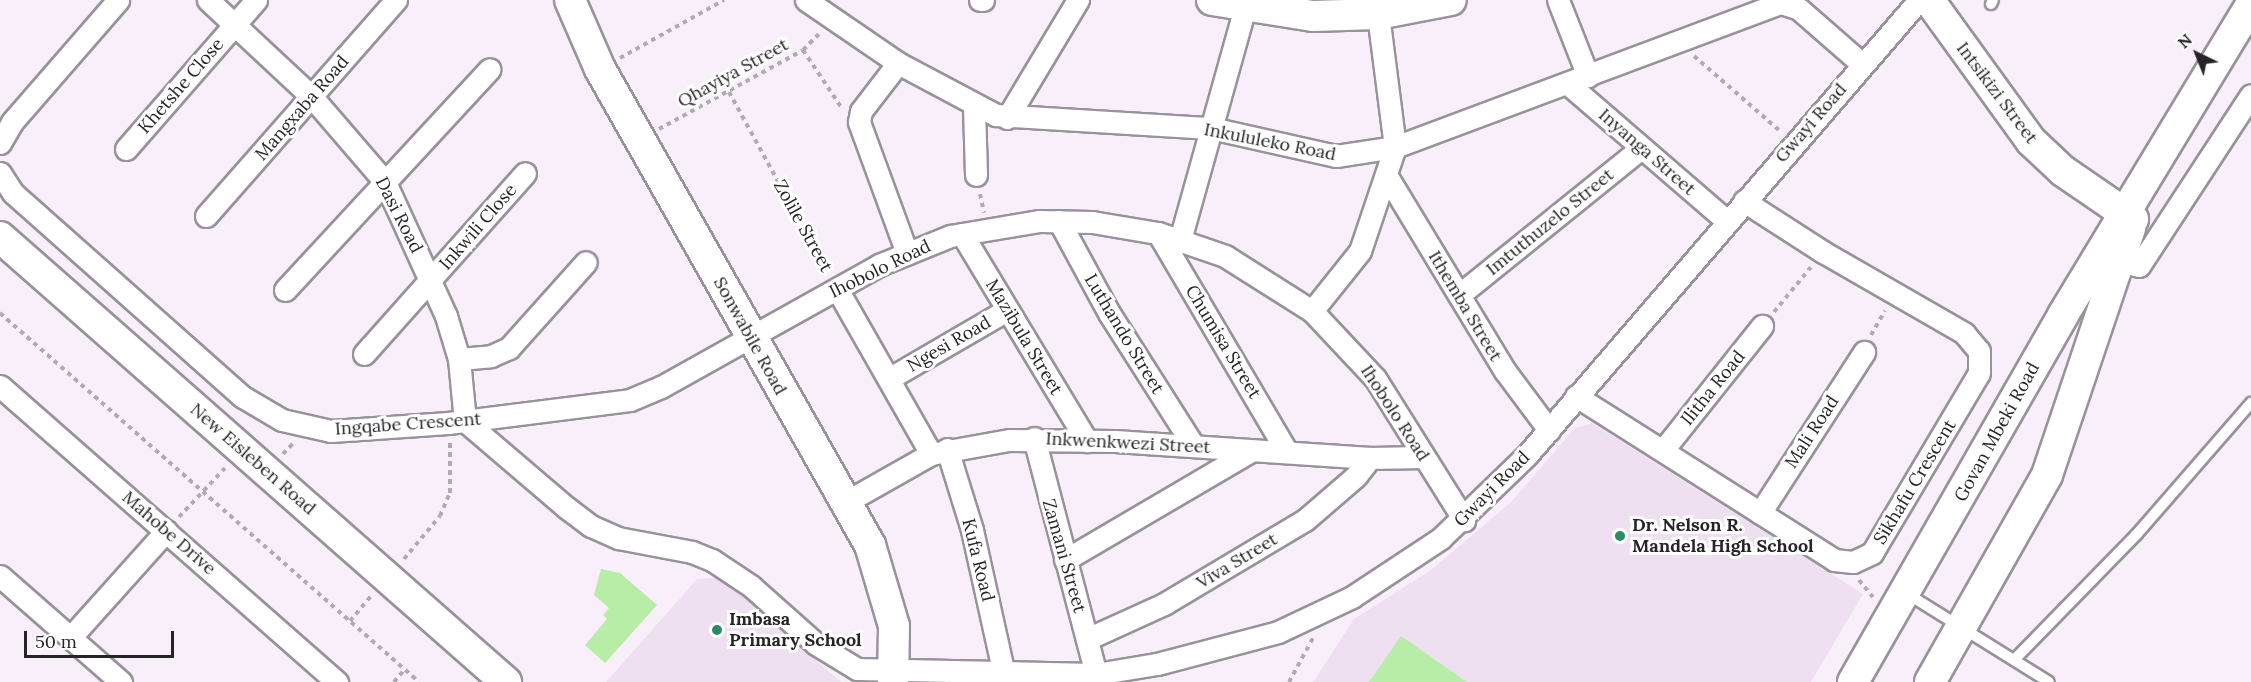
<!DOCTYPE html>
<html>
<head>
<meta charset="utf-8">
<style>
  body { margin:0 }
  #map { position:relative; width:2251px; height:682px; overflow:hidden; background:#f8effa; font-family:Lora,serif }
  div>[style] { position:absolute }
  .built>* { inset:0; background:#efe0f1 }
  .green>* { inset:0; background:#b7eda7 }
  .path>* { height:4px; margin-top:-2px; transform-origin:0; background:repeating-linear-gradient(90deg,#b1aab3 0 4.5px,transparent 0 9px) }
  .roads { filter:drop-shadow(2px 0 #99919b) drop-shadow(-2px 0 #99919b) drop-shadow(0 2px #99919b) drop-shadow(0 -2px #99919b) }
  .lane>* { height:10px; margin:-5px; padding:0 5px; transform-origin:5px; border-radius:5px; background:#fff }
  .street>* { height:21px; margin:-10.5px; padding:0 10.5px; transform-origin:10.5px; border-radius:10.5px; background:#fff }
  .secondary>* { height:30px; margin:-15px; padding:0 15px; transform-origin:15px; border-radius:15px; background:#fff }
  .dots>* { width:16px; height:16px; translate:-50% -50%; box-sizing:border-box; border:3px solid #fff; border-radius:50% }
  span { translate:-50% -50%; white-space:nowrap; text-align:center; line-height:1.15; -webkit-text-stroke:6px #fff; paint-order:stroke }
  .street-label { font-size:18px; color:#272428 }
  .poi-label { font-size:18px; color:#272428; font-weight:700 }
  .left { translate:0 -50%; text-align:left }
  .north { position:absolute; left:2167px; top:24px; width:60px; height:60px; -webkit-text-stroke:4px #fff; paint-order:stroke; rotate:317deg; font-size:16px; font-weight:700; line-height:24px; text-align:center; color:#272428 }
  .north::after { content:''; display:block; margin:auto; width:21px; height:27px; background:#272428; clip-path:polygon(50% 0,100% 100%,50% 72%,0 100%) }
  .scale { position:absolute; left:24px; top:631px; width:150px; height:27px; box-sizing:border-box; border:3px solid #272428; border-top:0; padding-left:8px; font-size:18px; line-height:21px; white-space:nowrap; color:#272428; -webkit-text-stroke:4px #fff; paint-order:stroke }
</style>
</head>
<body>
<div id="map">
  <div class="built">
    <i style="clip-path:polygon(1592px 423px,1863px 594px,1811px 682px,1313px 682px,1354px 619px,1431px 570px,1511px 502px,1575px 428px)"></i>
    <i style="clip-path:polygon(722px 577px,841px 682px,843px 682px,606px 682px,697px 579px)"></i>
  </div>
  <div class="green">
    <i style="clip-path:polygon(601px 569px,620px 573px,657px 605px,605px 663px,585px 645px,607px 619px,603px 615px,609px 608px,594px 595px)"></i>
    <i style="clip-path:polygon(1401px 636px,1467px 682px,1369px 682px)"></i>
  </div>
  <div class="path">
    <i style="left:803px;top:50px;width:69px;rotate:56.3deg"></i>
    <i style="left:1694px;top:56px;width:116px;rotate:41.1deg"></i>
    <i style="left:620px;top:58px;width:119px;rotate:-29.1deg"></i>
    <i style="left:729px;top:92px;width:206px;rotate:61.3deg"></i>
    <i style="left:659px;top:129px;width:164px;rotate:-28.7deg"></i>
    <i style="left:803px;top:50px;width:24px;rotate:-45deg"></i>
    <i style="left:980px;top:194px;width:19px;rotate:78deg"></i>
    <i style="left:1774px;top:312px;width:58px;rotate:-50.6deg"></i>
    <i style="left:0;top:313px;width:558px;rotate:41.37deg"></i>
    <i style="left:1871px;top:335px;width:28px;rotate:-60deg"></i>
    <i style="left:283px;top:454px;width:16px;rotate:-47deg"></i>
    <i style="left:179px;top:517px;width:67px;rotate:-46.8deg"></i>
    <i style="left:404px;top:559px;width:56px;rotate:-50.1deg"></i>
    <i style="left:440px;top:516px;width:25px;rotate:-67deg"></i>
    <i style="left:450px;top:493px;width:52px;rotate:-90deg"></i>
    <i style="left:1859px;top:580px;width:22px;rotate:51deg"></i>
    <i style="left:350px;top:621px;width:35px;rotate:-50deg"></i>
    <i style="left:394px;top:682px;width:17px;rotate:-50deg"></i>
    <i style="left:1289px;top:682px;width:50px;rotate:-61.4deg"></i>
  </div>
  <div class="roads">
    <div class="lane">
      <i style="left:1991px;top:4px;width:4px;rotate:-63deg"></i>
      <i style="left:1906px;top:593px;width:168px;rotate:31.9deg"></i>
      <i style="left:2015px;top:659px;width:175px;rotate:-45.7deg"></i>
      <i style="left:2137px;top:534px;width:174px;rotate:-49deg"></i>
    </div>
    <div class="street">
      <i style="left:208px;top:0;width:142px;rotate:43deg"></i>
      <i style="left:312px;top:97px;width:112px;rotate:49.3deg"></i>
      <i style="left:385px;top:182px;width:147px;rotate:65.5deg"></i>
      <i style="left:446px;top:316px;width:45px;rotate:73.2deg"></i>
      <i style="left:459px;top:359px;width:62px;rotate:84.5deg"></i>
      <i style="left:465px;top:421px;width:134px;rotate:40.5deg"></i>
      <i style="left:567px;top:508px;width:30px;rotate:37deg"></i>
      <i style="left:591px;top:526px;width:30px;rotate:24deg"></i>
      <i style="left:618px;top:538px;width:75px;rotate:10.7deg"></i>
      <i style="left:692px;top:552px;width:22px;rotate:22deg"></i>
      <i style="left:712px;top:560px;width:47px;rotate:33.7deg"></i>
      <i style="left:751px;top:586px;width:87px;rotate:41.7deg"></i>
      <i style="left:816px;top:644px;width:48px;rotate:31.4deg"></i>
      <i style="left:857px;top:669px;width:239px;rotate:1.2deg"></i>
      <i style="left:1096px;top:674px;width:62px;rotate:-9.3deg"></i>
      <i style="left:1157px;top:664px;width:125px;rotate:-14.8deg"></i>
      <i style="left:1278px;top:632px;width:82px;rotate:-25.3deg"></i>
      <i style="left:1352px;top:597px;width:107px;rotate:-33.5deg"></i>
      <i style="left:1441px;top:538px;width:120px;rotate:-44deg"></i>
      <i style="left:1527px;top:455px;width:601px;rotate:-49.25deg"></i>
      <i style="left:806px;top:0;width:112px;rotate:34.4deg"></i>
      <i style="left:898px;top:63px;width:111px;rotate:28deg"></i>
      <i style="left:996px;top:115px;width:215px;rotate:3.5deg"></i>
      <i style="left:1211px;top:128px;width:128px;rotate:12.6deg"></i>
      <i style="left:1336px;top:156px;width:60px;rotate:-8.7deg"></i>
      <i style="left:1395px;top:147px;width:412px;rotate:-20.5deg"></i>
      <i style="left:1781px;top:3px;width:19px;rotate:18deg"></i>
      <i style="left:1799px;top:9px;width:84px;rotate:41.1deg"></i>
      <i style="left:980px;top:0;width:3px"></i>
      <i style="left:1558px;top:0;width:82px;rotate:68.5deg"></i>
      <i style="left:898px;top:63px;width:61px;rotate:127.6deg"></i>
      <i style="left:861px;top:111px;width:11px;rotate:100deg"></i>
      <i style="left:859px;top:122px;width:140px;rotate:69.9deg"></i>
      <i style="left:1567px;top:83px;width:211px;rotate:40.8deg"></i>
      <i style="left:974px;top:107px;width:68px;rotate:88.3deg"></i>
      <i style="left:1007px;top:118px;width:138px;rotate:-59deg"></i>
      <i style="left:0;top:143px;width:24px;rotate:-60deg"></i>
      <i style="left:12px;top:122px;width:162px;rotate:-49deg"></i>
      <i style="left:126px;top:149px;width:198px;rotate:-48.9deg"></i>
      <i style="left:0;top:173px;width:24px;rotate:57deg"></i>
      <i style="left:13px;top:193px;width:307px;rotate:41.6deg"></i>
      <i style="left:243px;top:397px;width:45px;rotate:30.5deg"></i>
      <i style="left:282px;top:420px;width:50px;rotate:12.7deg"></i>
      <i style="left:331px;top:431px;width:117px;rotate:-3.9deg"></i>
      <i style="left:448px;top:423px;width:183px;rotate:-7.2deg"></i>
      <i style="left:630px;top:400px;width:34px;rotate:-23deg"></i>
      <i style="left:661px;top:387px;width:250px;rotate:-29.2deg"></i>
      <i style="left:879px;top:265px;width:77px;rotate:-22.2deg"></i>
      <i style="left:950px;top:236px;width:91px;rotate:-9.5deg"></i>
      <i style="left:1040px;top:221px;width:52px;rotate:1.1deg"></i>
      <i style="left:1092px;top:222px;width:67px;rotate:9.5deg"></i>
      <i style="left:1158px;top:233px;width:71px;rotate:18.9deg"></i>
      <i style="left:1225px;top:256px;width:103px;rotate:32.3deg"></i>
      <i style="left:1312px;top:311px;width:92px;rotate:46.8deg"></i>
      <i style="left:1375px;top:378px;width:168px;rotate:57.9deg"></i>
      <i style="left:1388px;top:178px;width:226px;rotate:58.8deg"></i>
      <i style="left:1505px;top:371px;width:74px;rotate:53.3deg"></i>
      <i style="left:206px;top:216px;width:288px;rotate:-48.7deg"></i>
      <i style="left:1059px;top:221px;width:105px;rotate:61.5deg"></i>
      <i style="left:1109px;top:313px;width:156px;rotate:57.5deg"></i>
      <i style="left:1158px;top:233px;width:254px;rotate:59.5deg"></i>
      <i style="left:962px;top:234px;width:242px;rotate:58.9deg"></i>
      <i style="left:1180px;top:240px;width:249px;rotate:-74.4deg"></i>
      <i style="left:2119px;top:262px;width:20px;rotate:11deg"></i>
      <i style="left:2139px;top:266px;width:204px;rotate:-56.8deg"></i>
      <i style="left:837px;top:289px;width:190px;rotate:60.3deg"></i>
      <i style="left:285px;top:290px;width:301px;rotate:-47.2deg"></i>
      <i style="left:1459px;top:295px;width:234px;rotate:-38.9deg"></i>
      <i style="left:1312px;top:311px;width:77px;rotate:-51.3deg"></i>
      <i style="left:1360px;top:251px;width:110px;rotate:-71.4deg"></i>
      <i style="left:1395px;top:147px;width:134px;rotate:-97.3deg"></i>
      <i style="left:364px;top:354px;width:242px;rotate:-48.3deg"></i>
      <i style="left:459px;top:359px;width:32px;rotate:-5deg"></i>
      <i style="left:491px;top:356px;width:20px;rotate:-24deg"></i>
      <i style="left:509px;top:348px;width:115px;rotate:-48.2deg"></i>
      <i style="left:890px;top:378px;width:135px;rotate:-30.2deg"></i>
      <i style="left:0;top:386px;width:449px;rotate:41.3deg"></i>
      <i style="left:1576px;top:396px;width:306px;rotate:32.4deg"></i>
      <i style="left:1834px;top:560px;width:19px;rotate:6deg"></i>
      <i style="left:1853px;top:562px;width:21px;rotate:-25deg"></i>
      <i style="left:1872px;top:553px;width:209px;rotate:-59.3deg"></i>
      <i style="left:1979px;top:373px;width:22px;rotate:-90deg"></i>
      <i style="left:1979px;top:351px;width:23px;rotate:-130deg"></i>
      <i style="left:1964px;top:333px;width:163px;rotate:-150.1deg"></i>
      <i style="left:1823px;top:252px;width:94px;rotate:-147.2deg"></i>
      <i style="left:1034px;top:438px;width:244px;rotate:75.3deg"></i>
      <i style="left:947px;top:449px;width:85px;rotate:72.8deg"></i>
      <i style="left:972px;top:530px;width:148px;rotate:77.5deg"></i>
      <i style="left:1663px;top:450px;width:159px;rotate:-51.4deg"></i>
      <i style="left:846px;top:502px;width:98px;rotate:-29.5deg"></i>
      <i style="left:931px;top:454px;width:79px;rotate:-10.2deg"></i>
      <i style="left:1009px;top:440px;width:106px;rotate:0.5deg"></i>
      <i style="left:1115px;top:441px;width:256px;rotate:3.8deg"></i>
      <i style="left:1370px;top:458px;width:54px;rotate:-1.1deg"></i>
      <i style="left:1760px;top:513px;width:192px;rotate:-57.1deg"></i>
      <i style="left:1065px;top:560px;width:216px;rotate:-30.4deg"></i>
      <i style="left:0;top:576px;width:161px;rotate:41.2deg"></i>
      <i style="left:70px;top:638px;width:144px;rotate:-48.1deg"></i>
      <i style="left:1087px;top:639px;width:85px;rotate:-24.4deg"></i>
      <i style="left:1164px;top:604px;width:164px;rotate:-30.8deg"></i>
      <i style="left:1305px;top:520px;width:67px;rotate:-40.8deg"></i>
      <i style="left:1356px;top:476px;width:23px;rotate:-52deg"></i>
    </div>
    <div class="secondary">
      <i style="left:570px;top:0;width:75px;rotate:66.5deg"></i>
      <i style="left:600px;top:69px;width:547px;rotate:60.44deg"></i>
      <i style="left:870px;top:545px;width:84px;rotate:73.5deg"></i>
      <i style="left:894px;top:626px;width:56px;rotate:91deg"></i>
      <i style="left:1212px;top:0;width:102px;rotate:9deg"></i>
      <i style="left:1313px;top:16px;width:65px;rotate:-1.8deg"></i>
      <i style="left:1378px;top:14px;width:74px;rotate:-10.9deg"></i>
      <i style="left:1929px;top:0;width:174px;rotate:54.1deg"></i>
      <i style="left:2031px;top:141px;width:44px;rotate:43.2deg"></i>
      <i style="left:2063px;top:171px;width:85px;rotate:34.4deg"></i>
      <i style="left:0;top:237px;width:674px;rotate:41.33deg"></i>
      <i style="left:1853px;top:682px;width:423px;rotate:-60.2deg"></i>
      <i style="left:2063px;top:315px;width:363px;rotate:-58.8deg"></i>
      <i style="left:1930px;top:682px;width:238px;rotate:-60.5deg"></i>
      <i style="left:2047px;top:475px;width:261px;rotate:-71.4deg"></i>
    </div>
  </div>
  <div class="dots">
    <i style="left:1620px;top:536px;background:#2d8b63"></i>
    <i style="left:717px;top:630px;background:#2d8b63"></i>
  </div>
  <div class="street-label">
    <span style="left:733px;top:73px;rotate:-29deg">Qhayiya Street</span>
    <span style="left:181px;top:86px;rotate:-49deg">Khetshe Close</span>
    <span style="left:1997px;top:93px;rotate:53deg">Intsikizi Street</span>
    <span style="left:302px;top:108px;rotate:-49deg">Mangxaba Road</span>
    <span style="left:1811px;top:123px;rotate:-49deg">Gwayi Road</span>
    <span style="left:1270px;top:142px;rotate:11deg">Inkululeko Road</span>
    <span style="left:1647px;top:152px;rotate:41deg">Inyanga Street</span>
    <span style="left:399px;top:215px;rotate:63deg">Dasi Road</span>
    <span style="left:1550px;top:222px;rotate:-39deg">Imtuthuzelo Street</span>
    <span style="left:803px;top:226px;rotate:61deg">Zolile Street</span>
    <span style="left:478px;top:227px;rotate:-49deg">Inkwili Close</span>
    <span style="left:880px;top:269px;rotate:-26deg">Ihobolo Road</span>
    <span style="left:1465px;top:306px;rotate:59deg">Ithemba Street</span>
    <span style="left:1124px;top:334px;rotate:59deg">Luthando Street</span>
    <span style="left:750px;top:336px;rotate:61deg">Sonwabile Road</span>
    <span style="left:1024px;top:337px;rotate:59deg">Mazibula Street</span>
    <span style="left:1223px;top:342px;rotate:59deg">Chumisa Street</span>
    <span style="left:949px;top:344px;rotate:-30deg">Ngesi Road</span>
    <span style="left:1713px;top:388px;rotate:-51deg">Ilitha Road</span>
    <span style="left:1395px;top:413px;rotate:57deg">Ihobolo Road</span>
    <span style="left:408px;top:424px;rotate:-4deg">Ingqabe Crescent</span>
    <span style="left:1812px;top:432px;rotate:-57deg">Mali Road</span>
    <span style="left:1997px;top:432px;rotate:-61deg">Govan Mbeki Road</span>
    <span style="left:1128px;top:443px;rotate:3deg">Inkwenkwezi Street</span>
    <span style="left:253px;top:459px;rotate:41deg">New Eisleben Road</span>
    <span style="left:1915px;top:482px;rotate:-59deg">Sikhafu Crescent</span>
    <span style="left:1492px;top:489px;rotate:-45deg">Gwayi Road</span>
    <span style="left:169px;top:533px;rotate:41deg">Mahobe Drive</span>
    <span style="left:1064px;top:556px;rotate:74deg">Zamani Street</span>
    <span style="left:978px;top:560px;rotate:76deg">Kufa Road</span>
    <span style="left:1237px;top:561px;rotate:-31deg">Viva Street</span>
  </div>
  <div class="poi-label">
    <span class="left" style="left:1632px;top:536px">Dr. Nelson R.<br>Mandela High School</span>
    <span class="left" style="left:729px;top:630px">Imbasa<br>Primary School</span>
  </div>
  <div class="north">N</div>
  <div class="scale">50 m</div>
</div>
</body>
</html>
